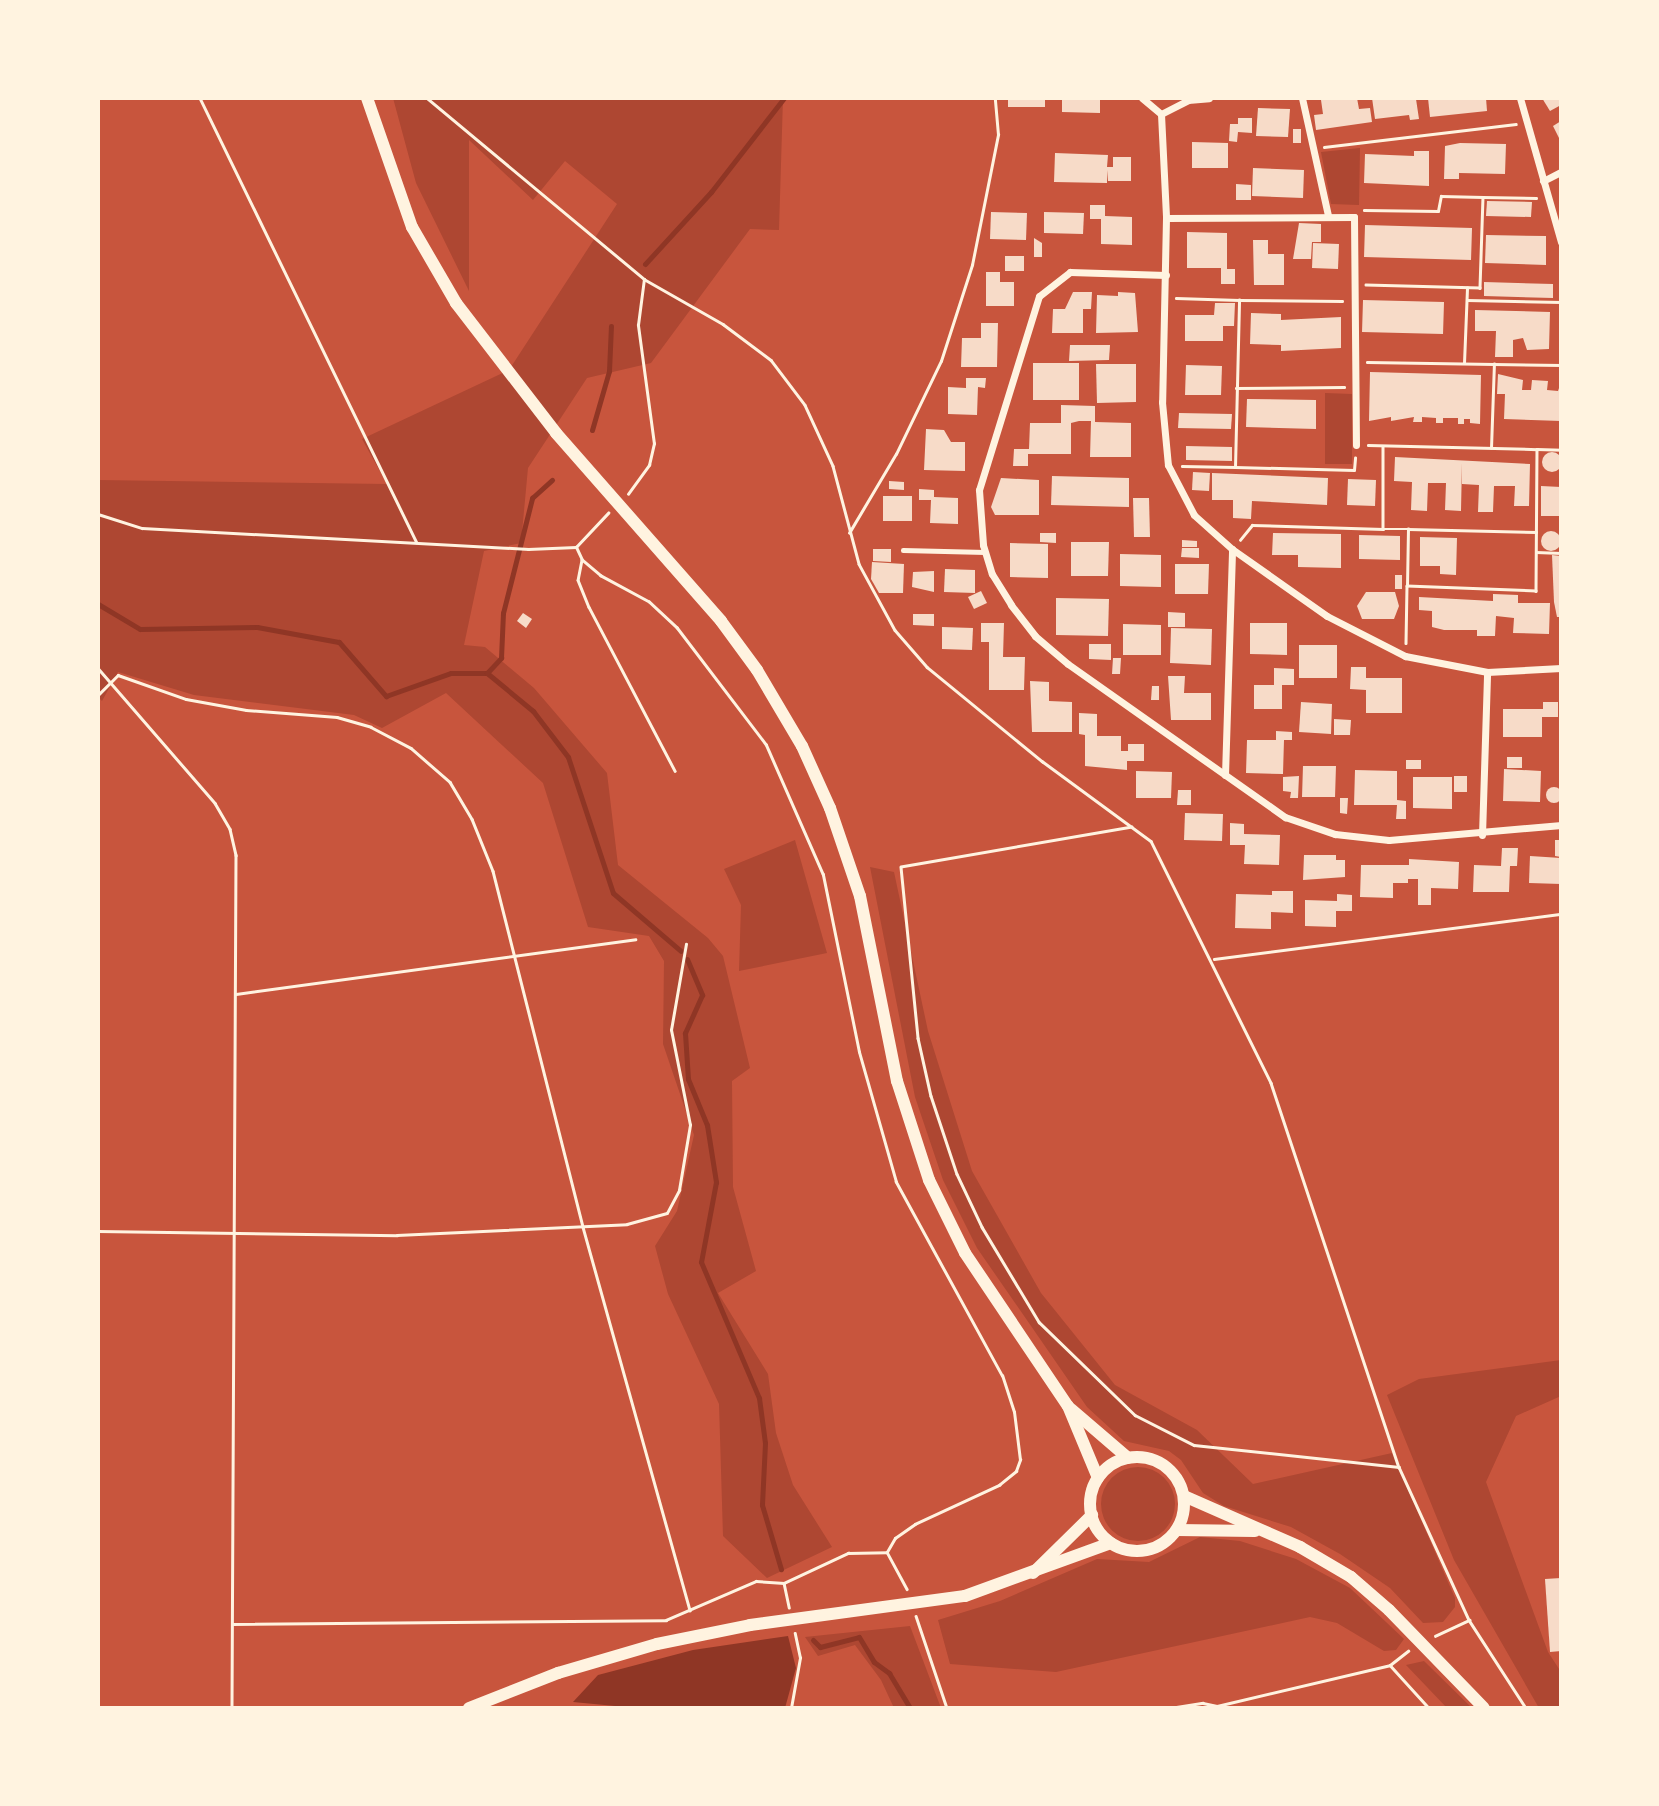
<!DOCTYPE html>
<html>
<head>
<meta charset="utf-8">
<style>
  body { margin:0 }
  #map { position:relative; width:1659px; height:1806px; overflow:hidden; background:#c8553d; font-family:Quicksand,sans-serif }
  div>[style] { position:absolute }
  .green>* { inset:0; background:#ae4732 }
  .round { border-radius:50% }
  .water>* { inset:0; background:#8f3625 }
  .stream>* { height:5px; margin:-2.5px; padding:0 2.5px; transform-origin:2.5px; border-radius:2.5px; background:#8f3625 }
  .building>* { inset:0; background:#f7dbc8 }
  .path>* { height:2.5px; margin:-1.25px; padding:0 1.25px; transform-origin:1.25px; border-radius:1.25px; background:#fff3e0 }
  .service>* { height:4.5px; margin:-2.25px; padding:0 2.25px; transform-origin:2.25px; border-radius:2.25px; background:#fff3e0 }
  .minor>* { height:7px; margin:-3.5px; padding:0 3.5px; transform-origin:3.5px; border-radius:3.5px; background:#fff3e0 }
  .primary>* { height:12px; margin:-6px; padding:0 6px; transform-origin:6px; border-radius:6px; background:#fff3e0 }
  .primary>.ring { margin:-6px; padding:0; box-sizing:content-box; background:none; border:12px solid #fff3e0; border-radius:50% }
  span { translate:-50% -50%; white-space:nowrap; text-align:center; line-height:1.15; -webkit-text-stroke:7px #fff3e0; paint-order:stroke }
  .frame { position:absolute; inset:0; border:100px solid #fff3e0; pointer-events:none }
</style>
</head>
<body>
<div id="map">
  <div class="green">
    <i style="clip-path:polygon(393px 98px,783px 98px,779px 230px,750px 229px,651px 363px,587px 378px,528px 468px,521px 543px,484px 551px,464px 645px,485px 647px,534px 688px,607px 773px,618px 865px,708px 938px,723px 956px,750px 1068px,732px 1081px,733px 1187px,756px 1271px,718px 1293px,768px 1374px,776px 1433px,793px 1485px,832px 1547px,767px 1578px,723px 1536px,719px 1404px,668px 1294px,655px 1246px,677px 1211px,694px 1135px,663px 1044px,664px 961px,649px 936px,588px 927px,543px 783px,446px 693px,382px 728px,354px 715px,194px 695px,118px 672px,102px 701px,98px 697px,98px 480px,387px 484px,362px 439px,509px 370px,617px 204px,565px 161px,533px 200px,469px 140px,469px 291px,416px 183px)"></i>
    <i style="clip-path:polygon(1360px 148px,1359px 205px,1331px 204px,1321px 152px)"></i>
    <i style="clip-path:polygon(1325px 393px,1352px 394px,1352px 464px,1325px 464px)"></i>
    <i style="clip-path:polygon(795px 840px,827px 953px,739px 971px,741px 905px,724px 869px)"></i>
    <i style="clip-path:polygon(870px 867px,894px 872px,928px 1031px,972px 1171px,1041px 1293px,1115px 1385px,1197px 1430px,1253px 1484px,1392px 1453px,1455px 1598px,1455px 1607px,1443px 1622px,1423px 1623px,1390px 1588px,1340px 1554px,1291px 1527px,1224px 1506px,1203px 1493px,1181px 1460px,1169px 1451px,1124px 1441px,1087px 1407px,977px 1248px,943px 1180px,915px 1097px)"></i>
    <i style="clip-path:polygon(1561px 1360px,1561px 1396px,1516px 1416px,1486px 1482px,1548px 1652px,1561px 1672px,1561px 1708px,1539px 1708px,1454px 1560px,1387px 1395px,1419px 1379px)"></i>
    <i class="round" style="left:1101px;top:1467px;width:74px;height:74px"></i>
    <i style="clip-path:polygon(1200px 1537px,1240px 1541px,1296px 1559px,1350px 1588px,1404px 1639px,1396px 1650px,1384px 1651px,1337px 1623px,1310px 1617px,1056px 1672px,950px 1664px,938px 1620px,1000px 1601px,1097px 1559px,1149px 1562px)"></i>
    <i style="clip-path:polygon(910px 1626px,941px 1708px,894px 1708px,881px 1680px,855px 1645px,818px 1656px,805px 1637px)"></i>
    <i style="clip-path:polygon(1424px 1661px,1472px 1708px,1447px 1708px,1406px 1665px)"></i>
  </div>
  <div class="water">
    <i style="clip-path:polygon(788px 1636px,796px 1668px,785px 1708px,636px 1708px,573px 1702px,598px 1675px,693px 1650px)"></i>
  </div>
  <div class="stream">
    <i style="left:645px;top:264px;width:98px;rotate:-47.5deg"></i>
    <i style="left:711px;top:192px;width:119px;rotate:-52.2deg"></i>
    <i style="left:592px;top:430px;width:61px;rotate:-73.9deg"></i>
    <i style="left:609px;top:371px;width:45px;rotate:-87.5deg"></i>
    <i style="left:98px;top:604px;width:49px;rotate:30.8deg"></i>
    <i style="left:140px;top:629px;width:117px;rotate:-1deg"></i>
    <i style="left:257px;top:627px;width:83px;rotate:10.4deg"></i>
    <i style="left:339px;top:642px;width:72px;rotate:49deg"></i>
    <i style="left:386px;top:696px;width:69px;rotate:-19.5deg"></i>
    <i style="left:451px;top:673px;width:36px"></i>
    <i style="left:487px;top:673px;width:60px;rotate:39.6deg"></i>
    <i style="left:533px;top:711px;width:58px;rotate:52.7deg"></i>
    <i style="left:568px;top:757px;width:143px;rotate:71.7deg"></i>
    <i style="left:613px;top:893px;width:89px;rotate:40.5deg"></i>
    <i style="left:487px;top:673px;width:21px;rotate:-47deg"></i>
    <i style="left:501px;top:658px;width:45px;rotate:-87.5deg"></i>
    <i style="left:503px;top:613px;width:119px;rotate:-75.8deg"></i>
    <i style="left:532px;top:498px;width:27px;rotate:-42deg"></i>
    <i style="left:687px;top:959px;width:39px;rotate:67deg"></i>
    <i style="left:702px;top:995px;width:42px;rotate:114.1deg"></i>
    <i style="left:685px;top:1033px;width:46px;rotate:86.3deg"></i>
    <i style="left:688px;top:1079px;width:50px;rotate:67.6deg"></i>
    <i style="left:707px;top:1125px;width:58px;rotate:81deg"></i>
    <i style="left:716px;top:1182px;width:81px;rotate:100.6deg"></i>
    <i style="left:701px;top:1262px;width:148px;rotate:66.9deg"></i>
    <i style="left:759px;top:1398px;width:45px;rotate:82.4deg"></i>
    <i style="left:765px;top:1443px;width:62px;rotate:92.8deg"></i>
    <i style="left:762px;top:1505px;width:67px;rotate:73.5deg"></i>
    <i style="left:813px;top:1640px;width:10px;rotate:45deg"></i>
    <i style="left:820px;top:1647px;width:40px;rotate:-14.4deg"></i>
    <i style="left:859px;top:1637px;width:29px;rotate:59deg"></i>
    <i style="left:874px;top:1662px;width:19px;rotate:36deg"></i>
    <i style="left:889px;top:1673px;width:41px;rotate:59deg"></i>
  </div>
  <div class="building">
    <i style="clip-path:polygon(1008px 98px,1045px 98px,1045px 107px,1008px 107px)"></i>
    <i style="clip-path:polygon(1062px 98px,1100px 98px,1100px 113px,1062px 112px)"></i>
    <i style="clip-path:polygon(1357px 98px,1359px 109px,1370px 108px,1372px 122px,1316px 130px,1314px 115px,1323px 114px,1321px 100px)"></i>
    <i style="clip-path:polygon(1372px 98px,1416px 99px,1419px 119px,1410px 120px,1409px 115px,1375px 119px)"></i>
    <i style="clip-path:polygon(1428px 98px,1486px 98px,1487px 111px,1430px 117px)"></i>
    <i style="clip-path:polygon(1542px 98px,1561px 98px,1561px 105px,1550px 111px)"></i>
    <i style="clip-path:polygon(1258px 108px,1290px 109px,1288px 137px,1256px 136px)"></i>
    <i style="clip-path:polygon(1238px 118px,1252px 118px,1252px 133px,1238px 132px,1237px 142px,1229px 141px,1230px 124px,1238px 124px)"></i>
    <i style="clip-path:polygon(1561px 121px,1561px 142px,1553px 126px)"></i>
    <i style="clip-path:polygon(1293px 129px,1301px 129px,1301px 143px,1293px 143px)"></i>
    <i style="clip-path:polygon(1192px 142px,1228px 143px,1228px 168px,1192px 168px)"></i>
    <i style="clip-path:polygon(1460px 143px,1506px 144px,1505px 174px,1459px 173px,1459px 179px,1444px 179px,1445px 146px)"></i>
    <i style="clip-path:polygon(1414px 151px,1429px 151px,1429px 186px,1364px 183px,1365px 154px,1414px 156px)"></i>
    <i style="clip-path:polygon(1055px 153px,1108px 155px,1107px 167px,1113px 167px,1113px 157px,1131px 157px,1131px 181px,1108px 181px,1107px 170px,1107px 183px,1054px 182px)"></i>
    <i style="clip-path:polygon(1253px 168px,1304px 170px,1303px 198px,1252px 196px)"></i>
    <i style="clip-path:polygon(1236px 184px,1251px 185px,1251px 200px,1236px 200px)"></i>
    <i style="clip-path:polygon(1487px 201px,1532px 202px,1531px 217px,1486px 216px)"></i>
    <i style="clip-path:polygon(1090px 205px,1105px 205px,1105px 216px,1132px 217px,1132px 245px,1101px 244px,1101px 219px,1090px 219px)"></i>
    <i style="clip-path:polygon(991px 212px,1027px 213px,1026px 240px,990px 239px)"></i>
    <i style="clip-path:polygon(1044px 212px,1084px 213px,1083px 234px,1044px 233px)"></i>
    <i style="clip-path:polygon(1299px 223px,1321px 224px,1321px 242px,1312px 242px,1311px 259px,1293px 259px)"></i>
    <i style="clip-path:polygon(1365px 225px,1472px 228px,1471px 260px,1364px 257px)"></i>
    <i style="clip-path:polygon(1187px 232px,1227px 233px,1227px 269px,1235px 269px,1235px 284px,1221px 284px,1221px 268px,1187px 268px)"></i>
    <i style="clip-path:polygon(1486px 235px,1546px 236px,1546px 265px,1485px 263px)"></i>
    <i style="clip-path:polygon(1034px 238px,1042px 243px,1042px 257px,1034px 257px)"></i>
    <i style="clip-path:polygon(1253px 240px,1268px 240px,1268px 254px,1284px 254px,1284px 285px,1254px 285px)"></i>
    <i style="clip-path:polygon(1313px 243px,1339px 244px,1338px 269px,1312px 268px)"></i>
    <i style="clip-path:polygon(1005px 256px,1024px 256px,1024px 271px,1005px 271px)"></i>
    <i style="clip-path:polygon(986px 272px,1000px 272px,1000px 282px,1014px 282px,1014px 306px,986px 306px)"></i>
    <i style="clip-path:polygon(1484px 282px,1553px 284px,1553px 298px,1484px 296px)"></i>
    <i style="clip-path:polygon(1073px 292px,1092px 292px,1091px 309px,1083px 309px,1083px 333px,1052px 333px,1053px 309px,1065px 309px)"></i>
    <i style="clip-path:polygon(1118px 292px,1135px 293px,1138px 332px,1096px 333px,1097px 295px,1118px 296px)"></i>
    <i style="clip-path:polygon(1363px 300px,1444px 302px,1443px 334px,1362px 332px)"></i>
    <i style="clip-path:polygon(1215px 303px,1235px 303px,1234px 326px,1223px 326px,1223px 341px,1185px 341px,1185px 315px,1214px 315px)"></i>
    <i style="clip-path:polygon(1475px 310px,1550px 312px,1549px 349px,1527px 350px,1523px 338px,1513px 340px,1513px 357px,1495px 357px,1496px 331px,1475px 331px)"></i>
    <i style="clip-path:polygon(1251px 313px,1281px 314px,1281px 320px,1341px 317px,1341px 348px,1281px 351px,1281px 345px,1250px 344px)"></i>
    <i style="clip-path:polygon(981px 323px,998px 323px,997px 367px,961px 367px,962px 338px,981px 338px)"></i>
    <i style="clip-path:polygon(1070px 345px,1110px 345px,1109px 360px,1069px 361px)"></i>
    <i style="clip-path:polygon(1033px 363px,1079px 363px,1079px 400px,1033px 400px)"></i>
    <i style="clip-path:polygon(1096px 364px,1136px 364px,1136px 402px,1097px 403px)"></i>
    <i style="clip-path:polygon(1186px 365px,1222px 366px,1221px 395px,1185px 395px)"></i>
    <i style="clip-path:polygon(1370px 372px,1481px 375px,1480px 424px,1470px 423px,1470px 419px,1464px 419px,1464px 424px,1458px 424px,1458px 418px,1443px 418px,1443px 423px,1436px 423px,1436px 418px,1422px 417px,1422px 422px,1413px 422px,1414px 417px,1391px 421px,1391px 417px,1369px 421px)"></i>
    <i style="clip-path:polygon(1498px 374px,1523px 380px,1522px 390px,1531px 390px,1532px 380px,1548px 381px,1547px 390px,1558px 391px,1561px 382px,1561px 421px,1504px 419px,1505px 394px,1497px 394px)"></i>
    <i style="clip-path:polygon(966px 378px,986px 378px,985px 388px,978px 387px,977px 415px,948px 414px,948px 387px,966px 388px)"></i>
    <i style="clip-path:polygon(1247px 399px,1316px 400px,1316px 429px,1246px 427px)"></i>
    <i style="clip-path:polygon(1061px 405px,1095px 406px,1095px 422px,1131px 423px,1131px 457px,1090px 457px,1091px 421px,1079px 421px,1071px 423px,1071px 454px,1028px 454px,1028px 466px,1013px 466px,1014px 449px,1029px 449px,1030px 423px,1061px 423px)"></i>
    <i style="clip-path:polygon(1179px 413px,1232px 414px,1231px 429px,1178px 428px)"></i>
    <i style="clip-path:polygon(926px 429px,944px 430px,951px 442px,965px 442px,965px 471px,924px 470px)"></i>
    <i style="clip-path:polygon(1186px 446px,1232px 447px,1232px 461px,1186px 460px)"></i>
    <i class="round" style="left:1542px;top:452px;width:20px;height:20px"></i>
    <i style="clip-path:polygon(1395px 457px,1530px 464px,1529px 506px,1514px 506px,1515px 486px,1494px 486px,1493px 512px,1478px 512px,1479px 485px,1462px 484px,1462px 463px,1461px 511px,1445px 510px,1446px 483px,1428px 483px,1427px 511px,1411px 510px,1412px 482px,1394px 481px)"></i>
    <i style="clip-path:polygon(1193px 472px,1210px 473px,1209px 491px,1192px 490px)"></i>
    <i style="clip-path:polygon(1212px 473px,1328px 478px,1327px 505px,1252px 501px,1251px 519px,1233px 518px,1233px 500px,1212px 500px)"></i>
    <i style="clip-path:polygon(1052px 476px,1129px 478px,1129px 507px,1051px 505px)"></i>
    <i style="clip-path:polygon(1001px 478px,1039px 480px,1039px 515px,995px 515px,991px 507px)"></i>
    <i style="clip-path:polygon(1348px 479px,1376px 480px,1375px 506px,1347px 505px)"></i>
    <i style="clip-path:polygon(889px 481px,904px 482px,904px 490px,889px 489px)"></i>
    <i style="clip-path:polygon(1541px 486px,1561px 487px,1561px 516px,1541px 516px)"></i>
    <i style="clip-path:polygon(919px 489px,934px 490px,934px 497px,958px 498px,958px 524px,930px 523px,931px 500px,919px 500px)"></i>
    <i style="clip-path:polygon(883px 496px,912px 496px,912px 521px,883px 521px)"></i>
    <i style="clip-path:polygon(1133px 498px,1149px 498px,1150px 537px,1134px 537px)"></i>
    <i class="round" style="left:1541px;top:531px;width:20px;height:20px"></i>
    <i style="clip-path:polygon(1040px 533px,1056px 533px,1056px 543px,1040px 542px)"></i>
    <i style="clip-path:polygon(1273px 533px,1341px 534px,1341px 568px,1298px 567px,1298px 555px,1272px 555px)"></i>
    <i style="clip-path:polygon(1359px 535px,1400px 536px,1400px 560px,1359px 559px)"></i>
    <i style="clip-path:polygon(1420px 537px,1457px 538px,1456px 575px,1440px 574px,1440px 566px,1420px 566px)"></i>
    <i style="clip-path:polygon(1182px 540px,1197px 541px,1197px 547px,1182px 547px)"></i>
    <i style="clip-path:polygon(1071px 542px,1109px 542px,1108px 576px,1071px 576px)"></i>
    <i style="clip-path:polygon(1010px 543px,1048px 544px,1048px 578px,1010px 577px)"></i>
    <i style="clip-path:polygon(1182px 548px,1199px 548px,1199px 558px,1181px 557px)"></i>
    <i style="clip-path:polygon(873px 549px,891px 549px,891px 562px,873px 561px)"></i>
    <i style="clip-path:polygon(1120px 554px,1161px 555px,1161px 587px,1120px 586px)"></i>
    <i style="clip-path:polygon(1552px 555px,1561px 556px,1561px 617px,1557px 617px,1554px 602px)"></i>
    <i style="clip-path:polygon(872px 562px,904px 564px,903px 593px,879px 593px,871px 579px)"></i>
    <i style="clip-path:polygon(1175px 564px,1209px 564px,1208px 594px,1175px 594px)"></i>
    <i style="clip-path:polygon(945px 569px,975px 570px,975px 593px,944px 592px)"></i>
    <i style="clip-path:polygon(934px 571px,934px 592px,912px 587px,913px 572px)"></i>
    <i style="clip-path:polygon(1395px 575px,1402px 575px,1402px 589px,1395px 589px)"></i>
    <i style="clip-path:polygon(981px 591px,987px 603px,974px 609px,968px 597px)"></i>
    <i style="clip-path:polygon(1366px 592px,1395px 592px,1399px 606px,1394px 619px,1362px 619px,1357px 606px)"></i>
    <i style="clip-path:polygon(1493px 594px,1518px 595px,1518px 603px,1550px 603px,1549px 634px,1513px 633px,1514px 618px,1496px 616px,1495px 636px,1477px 636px,1477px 630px,1444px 630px,1432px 627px,1432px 611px,1419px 610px,1419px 597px,1493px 601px)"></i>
    <i style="clip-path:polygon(1056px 598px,1109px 599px,1108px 636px,1056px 635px)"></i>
    <i style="clip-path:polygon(1168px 612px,1185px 613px,1185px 627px,1168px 627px)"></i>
    <i style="clip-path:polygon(523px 613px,532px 619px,526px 628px,517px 621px)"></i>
    <i style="clip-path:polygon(913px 614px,934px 614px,934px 626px,913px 625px)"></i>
    <i style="clip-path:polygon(981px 623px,1004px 623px,1003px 657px,1025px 657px,1024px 690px,989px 690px,989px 642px,981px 642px)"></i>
    <i style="clip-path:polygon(1250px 623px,1287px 623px,1287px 655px,1250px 654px)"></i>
    <i style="clip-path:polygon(1123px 624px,1161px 625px,1161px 655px,1123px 655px)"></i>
    <i style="clip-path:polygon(942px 627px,973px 628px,972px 650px,942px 649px)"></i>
    <i style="clip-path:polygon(1171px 628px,1212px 629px,1211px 665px,1170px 663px)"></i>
    <i style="clip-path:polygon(1089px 644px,1111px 644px,1111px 660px,1089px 659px)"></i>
    <i style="clip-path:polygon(1299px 645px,1337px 645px,1337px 678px,1299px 678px)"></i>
    <i style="clip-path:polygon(1113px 658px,1121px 658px,1120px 674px,1112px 674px)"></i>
    <i style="clip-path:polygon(1351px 667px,1366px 667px,1366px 678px,1402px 678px,1402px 713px,1366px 713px,1366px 690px,1350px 689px)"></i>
    <i style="clip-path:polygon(1274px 668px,1294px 669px,1294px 685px,1282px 685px,1282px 709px,1254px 709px,1254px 685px,1274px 685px)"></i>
    <i style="clip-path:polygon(1168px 676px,1185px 676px,1184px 693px,1211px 693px,1211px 720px,1171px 720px)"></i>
    <i style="clip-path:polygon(1030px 681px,1049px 682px,1049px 701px,1072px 702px,1072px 732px,1032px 732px)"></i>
    <i style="clip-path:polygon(1152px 686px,1159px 686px,1159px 700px,1151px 700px)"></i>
    <i style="clip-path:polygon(1301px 702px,1332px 704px,1331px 734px,1299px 732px)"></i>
    <i style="clip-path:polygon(1543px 702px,1558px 702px,1558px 717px,1542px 717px,1542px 737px,1503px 737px,1503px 709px,1543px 709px)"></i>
    <i style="clip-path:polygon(1079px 713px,1097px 714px,1097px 736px,1121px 736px,1121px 751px,1128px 751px,1128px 744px,1144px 744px,1144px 761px,1127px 761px,1127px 770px,1085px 766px,1085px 735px,1079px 734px)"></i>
    <i style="clip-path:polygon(1334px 719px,1351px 720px,1350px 735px,1334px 735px)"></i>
    <i style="clip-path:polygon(1276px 731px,1292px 732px,1292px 740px,1284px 740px,1283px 774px,1246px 773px,1247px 740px,1276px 740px)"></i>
    <i style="clip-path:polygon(1507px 757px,1522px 757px,1522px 768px,1507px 768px)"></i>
    <i style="clip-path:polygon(1406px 760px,1421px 760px,1421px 769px,1406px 769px)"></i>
    <i style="clip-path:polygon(1303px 766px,1336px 766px,1335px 797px,1302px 797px)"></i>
    <i style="clip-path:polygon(1504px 769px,1541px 771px,1540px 802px,1503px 801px)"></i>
    <i style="clip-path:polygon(1355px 770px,1397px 771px,1397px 800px,1406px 801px,1406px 819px,1396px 819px,1397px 805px,1354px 805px)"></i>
    <i style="clip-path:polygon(1136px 771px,1172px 772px,1171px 798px,1136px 798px)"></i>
    <i style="clip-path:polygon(1299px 776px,1298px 798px,1290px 798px,1291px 792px,1283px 791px,1283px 777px)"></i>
    <i style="clip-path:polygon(1454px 776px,1467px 776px,1467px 792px,1454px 792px)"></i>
    <i style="clip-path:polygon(1413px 777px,1452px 777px,1452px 809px,1413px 808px)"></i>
    <i class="round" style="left:1546px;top:787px;width:16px;height:16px"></i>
    <i style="clip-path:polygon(1178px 790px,1191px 790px,1191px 805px,1177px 805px)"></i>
    <i style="clip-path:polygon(1340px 798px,1348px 798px,1347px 814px,1340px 813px)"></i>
    <i style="clip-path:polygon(1185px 813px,1223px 814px,1222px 841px,1184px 840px)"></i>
    <i style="clip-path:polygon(1230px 823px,1244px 824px,1244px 834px,1280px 835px,1279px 865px,1244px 864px,1245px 845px,1230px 845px)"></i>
    <i style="clip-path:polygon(1555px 840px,1561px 840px,1561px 857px,1555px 856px)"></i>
    <i style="clip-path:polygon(1502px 848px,1518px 848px,1517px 866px,1510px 866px,1509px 892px,1473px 892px,1474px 865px,1501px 866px)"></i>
    <i style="clip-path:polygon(1304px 855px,1336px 855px,1336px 860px,1345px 860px,1345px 877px,1303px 880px)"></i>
    <i style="clip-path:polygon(1530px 856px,1561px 858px,1561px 884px,1529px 883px)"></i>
    <i style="clip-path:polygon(1409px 859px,1459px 862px,1458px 889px,1431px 888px,1431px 905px,1418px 905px,1418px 879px,1408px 879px,1408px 883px,1393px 883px,1393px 898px,1360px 897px,1361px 865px,1409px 865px)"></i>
    <i style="clip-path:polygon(1272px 891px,1293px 891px,1293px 913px,1271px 912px,1271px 929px,1235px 928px,1236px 894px,1272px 895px)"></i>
    <i style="clip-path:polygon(1337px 894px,1352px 895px,1352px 911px,1336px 911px,1336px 927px,1305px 926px,1305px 900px,1337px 901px)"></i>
    <i style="clip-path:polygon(1561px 1578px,1561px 1651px,1550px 1652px,1545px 1579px)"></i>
  </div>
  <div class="path">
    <i style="left:200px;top:98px;width:494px;rotate:64deg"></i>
    <i style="left:427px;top:98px;width:283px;rotate:39.8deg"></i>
    <i style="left:644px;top:279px;width:91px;rotate:29.7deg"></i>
    <i style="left:723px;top:324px;width:60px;rotate:36.9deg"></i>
    <i style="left:771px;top:360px;width:56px;rotate:52.9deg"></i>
    <i style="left:805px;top:405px;width:67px;rotate:65.3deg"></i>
    <i style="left:833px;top:466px;width:101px;rotate:75.1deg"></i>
    <i style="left:859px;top:564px;width:75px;rotate:61.4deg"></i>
    <i style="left:895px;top:630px;width:49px;rotate:49.1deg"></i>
    <i style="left:927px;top:667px;width:149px;rotate:39.3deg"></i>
    <i style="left:1042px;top:761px;width:135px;rotate:36.3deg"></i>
    <i style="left:1151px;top:841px;width:270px;rotate:63.6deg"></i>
    <i style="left:1271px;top:1083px;width:405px;rotate:71.6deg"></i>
    <i style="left:1399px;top:1467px;width:168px;rotate:65.4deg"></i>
    <i style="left:1469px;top:1620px;width:105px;rotate:57.1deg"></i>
    <i style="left:1324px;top:147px;width:193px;rotate:-6.8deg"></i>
    <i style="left:1483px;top:197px;width:53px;rotate:1.1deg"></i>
    <i style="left:1364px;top:210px;width:74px;rotate:0.8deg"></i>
    <i style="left:1438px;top:211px;width:15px;rotate:-79deg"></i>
    <i style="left:1441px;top:196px;width:42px;rotate:1.4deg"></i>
    <i style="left:1483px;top:197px;width:91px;rotate:91.9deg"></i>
    <i style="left:1480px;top:288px;width:114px;rotate:-178.5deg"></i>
    <i style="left:1176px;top:298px;width:63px;rotate:1.8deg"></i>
    <i style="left:1467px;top:300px;width:94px;rotate:1.2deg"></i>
    <i style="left:1367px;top:362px;width:194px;rotate:0.9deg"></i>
    <i style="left:1464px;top:363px;width:75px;rotate:-87.7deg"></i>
    <i style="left:1236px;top:388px;width:108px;rotate:-0.5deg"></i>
    <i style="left:1368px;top:445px;width:169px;rotate:1.4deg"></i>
    <i style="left:1537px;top:449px;width:142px;rotate:90.4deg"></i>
    <i style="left:1536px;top:591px;width:129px;rotate:-177.8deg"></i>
    <i style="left:1407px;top:586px;width:57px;rotate:91deg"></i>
    <i style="left:1383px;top:446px;width:83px;rotate:90deg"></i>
    <i style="left:1383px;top:529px;width:25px"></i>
    <i style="left:1491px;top:448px;width:84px;rotate:-88deg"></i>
    <i style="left:1537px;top:449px;width:24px;rotate:2deg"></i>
    <i style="left:1182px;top:466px;width:53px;rotate:1.1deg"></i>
    <i style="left:1235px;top:467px;width:167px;rotate:-88.6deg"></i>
    <i style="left:1239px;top:300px;width:103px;rotate:0.6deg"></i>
    <i style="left:1235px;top:467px;width:119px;rotate:1.4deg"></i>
    <i style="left:1354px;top:470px;width:12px;rotate:-85deg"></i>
    <i style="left:628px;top:494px;width:36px;rotate:-54deg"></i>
    <i style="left:649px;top:465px;width:22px;rotate:-77deg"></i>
    <i style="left:654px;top:444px;width:120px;rotate:-97.7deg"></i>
    <i style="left:638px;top:325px;width:46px;rotate:-82.6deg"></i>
    <i style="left:98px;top:514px;width:46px;rotate:17.7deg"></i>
    <i style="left:142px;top:528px;width:387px;rotate:3.1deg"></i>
    <i style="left:528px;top:549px;width:48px;rotate:-2.4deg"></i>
    <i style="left:576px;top:547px;width:47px;rotate:-46.7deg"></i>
    <i style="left:849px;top:533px;width:92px;rotate:-59.3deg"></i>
    <i style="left:896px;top:454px;width:103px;rotate:-64.2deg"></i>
    <i style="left:941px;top:361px;width:101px;rotate:-72.1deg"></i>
    <i style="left:972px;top:265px;width:133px;rotate:-78.7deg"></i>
    <i style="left:998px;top:135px;width:37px;rotate:-95deg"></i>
    <i style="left:1240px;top:540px;width:19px;rotate:-51deg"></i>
    <i style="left:1252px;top:525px;width:131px;rotate:1.7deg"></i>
    <i style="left:1536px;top:552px;width:25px;rotate:2deg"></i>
    <i style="left:582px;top:560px;width:20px;rotate:101deg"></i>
    <i style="left:578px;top:580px;width:29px;rotate:68deg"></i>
    <i style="left:589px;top:607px;width:185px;rotate:62.3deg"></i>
    <i style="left:1407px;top:586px;width:57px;rotate:-89deg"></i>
    <i style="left:1408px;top:529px;width:128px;rotate:1.3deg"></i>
    <i style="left:98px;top:668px;width:179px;rotate:49.1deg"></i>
    <i style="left:215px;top:803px;width:30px;rotate:60deg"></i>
    <i style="left:230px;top:829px;width:27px;rotate:77deg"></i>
    <i style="left:236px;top:855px;width:853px;rotate:90.27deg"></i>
    <i style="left:98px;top:695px;width:28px;rotate:-45deg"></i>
    <i style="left:118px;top:675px;width:72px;rotate:19.4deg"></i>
    <i style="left:186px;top:699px;width:61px;rotate:10.4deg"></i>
    <i style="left:246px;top:710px;width:91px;rotate:4.4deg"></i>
    <i style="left:337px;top:717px;width:35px;rotate:16deg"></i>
    <i style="left:371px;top:727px;width:45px;rotate:27.7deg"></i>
    <i style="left:411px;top:748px;width:52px;rotate:41.1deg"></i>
    <i style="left:450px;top:782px;width:43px;rotate:59.3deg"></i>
    <i style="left:472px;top:819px;width:56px;rotate:68deg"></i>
    <i style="left:493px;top:871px;width:367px;rotate:75.8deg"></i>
    <i style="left:583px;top:1227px;width:398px;rotate:74.4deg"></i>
    <i style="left:1132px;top:827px;width:234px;rotate:170.2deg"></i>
    <i style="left:901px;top:867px;width:172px;rotate:84.3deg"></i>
    <i style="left:918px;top:1038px;width:59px;rotate:77.4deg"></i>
    <i style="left:931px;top:1096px;width:82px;rotate:71.6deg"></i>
    <i style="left:957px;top:1174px;width:59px;rotate:64.7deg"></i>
    <i style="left:982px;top:1227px;width:111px;rotate:59deg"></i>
    <i style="left:1039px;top:1322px;width:134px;rotate:44.1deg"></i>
    <i style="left:1135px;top:1415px;width:66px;rotate:27deg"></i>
    <i style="left:1194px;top:1445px;width:206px;rotate:6.1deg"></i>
    <i style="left:1214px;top:959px;width:350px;rotate:-7.4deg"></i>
    <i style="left:236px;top:994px;width:403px;rotate:-7.8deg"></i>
    <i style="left:98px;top:1231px;width:299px;rotate:0.8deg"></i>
    <i style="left:397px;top:1235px;width:230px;rotate:-2.7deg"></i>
    <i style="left:627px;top:1224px;width:41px;rotate:-15.4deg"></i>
    <i style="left:667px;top:1213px;width:26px;rotate:-62deg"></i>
    <i style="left:679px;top:1190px;width:66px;rotate:-80.4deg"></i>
    <i style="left:690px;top:1125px;width:97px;rotate:-101.3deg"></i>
    <i style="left:671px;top:1030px;width:87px;rotate:-80.1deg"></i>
    <i style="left:887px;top:1552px;width:42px;rotate:61.6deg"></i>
    <i style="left:784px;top:1583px;width:25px;rotate:78deg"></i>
    <i style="left:916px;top:1616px;width:97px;rotate:71.4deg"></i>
    <i style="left:232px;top:1624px;width:434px;rotate:-0.5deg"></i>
    <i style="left:666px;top:1620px;width:98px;rotate:-23.4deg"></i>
    <i style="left:756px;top:1581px;width:28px;rotate:4deg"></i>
    <i style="left:784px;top:1583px;width:71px;rotate:-25.1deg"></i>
    <i style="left:848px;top:1553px;width:39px;rotate:-1deg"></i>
    <i style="left:887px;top:1552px;width:16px;rotate:-60deg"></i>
    <i style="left:895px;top:1538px;width:24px;rotate:-35deg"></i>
    <i style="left:915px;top:1524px;width:93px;rotate:-24.9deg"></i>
    <i style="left:999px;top:1485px;width:22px;rotate:-39deg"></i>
    <i style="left:1016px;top:1471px;width:12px;rotate:-70deg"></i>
    <i style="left:1020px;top:1460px;width:48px;rotate:-97.1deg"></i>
    <i style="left:1014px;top:1412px;width:38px;rotate:-108deg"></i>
    <i style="left:1002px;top:1376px;width:221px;rotate:-118.7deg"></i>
    <i style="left:896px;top:1182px;width:135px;rotate:-105.9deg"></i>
    <i style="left:859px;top:1052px;width:181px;rotate:-101.5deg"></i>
    <i style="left:823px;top:875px;width:142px;rotate:-113.7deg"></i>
    <i style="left:766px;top:745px;width:147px;rotate:-127.3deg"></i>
    <i style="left:677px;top:628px;width:38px;rotate:-137deg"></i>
    <i style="left:649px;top:602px;width:55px;rotate:-151.6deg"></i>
    <i style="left:601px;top:576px;width:25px;rotate:-140deg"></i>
    <i style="left:582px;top:560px;width:14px;rotate:-115deg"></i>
    <i style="left:1435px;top:1636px;width:38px;rotate:-25deg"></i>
    <i style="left:1390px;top:1665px;width:58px;rotate:47.8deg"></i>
    <i style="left:791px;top:1708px;width:51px;rotate:-79.8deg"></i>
    <i style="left:800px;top:1658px;width:25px;rotate:-102deg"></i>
    <i style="left:1170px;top:1708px;width:33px;rotate:-9deg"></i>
    <i style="left:1203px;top:1703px;width:14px;rotate:12deg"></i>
    <i style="left:1217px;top:1706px;width:178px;rotate:-13.3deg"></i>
    <i style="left:1390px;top:1665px;width:23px;rotate:-38deg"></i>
  </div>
  <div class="service">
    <i style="left:903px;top:550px;width:82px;rotate:1.4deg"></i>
  </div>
  <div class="minor">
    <i style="left:1142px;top:98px;width:25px;rotate:40deg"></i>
    <i style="left:1161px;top:114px;width:104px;rotate:87.2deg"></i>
    <i style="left:1166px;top:218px;width:184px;rotate:91.2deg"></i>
    <i style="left:1162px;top:402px;width:63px;rotate:84.6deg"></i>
    <i style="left:1168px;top:465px;width:56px;rotate:62.5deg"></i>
    <i style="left:1194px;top:515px;width:51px;rotate:41.8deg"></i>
    <i style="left:1232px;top:549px;width:116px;rotate:35.2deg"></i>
    <i style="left:1327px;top:616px;width:88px;rotate:27.1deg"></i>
    <i style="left:1405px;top:656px;width:84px;rotate:11deg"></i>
    <i style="left:1487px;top:672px;width:74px;rotate:-3.1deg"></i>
    <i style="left:1302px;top:98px;width:120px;rotate:77.5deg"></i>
    <i style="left:1520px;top:98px;width:150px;rotate:74.1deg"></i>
    <i style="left:1161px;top:114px;width:30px;rotate:-27deg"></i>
    <i style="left:1188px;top:100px;width:21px;rotate:-5deg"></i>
    <i style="left:1543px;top:181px;width:20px;rotate:-27deg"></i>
    <i style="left:1166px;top:218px;width:188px;rotate:-0.3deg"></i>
    <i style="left:1354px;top:217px;width:228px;rotate:89.5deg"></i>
    <i style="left:1166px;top:275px;width:96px;rotate:-178.2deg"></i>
    <i style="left:1070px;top:272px;width:39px;rotate:142deg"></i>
    <i style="left:1039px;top:296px;width:203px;rotate:107.2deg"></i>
    <i style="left:979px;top:490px;width:55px;rotate:85.8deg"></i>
    <i style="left:983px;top:545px;width:30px;rotate:73deg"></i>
    <i style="left:992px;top:574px;width:36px;rotate:58deg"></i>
    <i style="left:1011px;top:605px;width:39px;rotate:52deg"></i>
    <i style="left:1035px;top:636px;width:43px;rotate:40.3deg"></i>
    <i style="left:1068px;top:664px;width:266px;rotate:35.2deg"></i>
    <i style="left:1285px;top:817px;width:53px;rotate:18.8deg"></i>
    <i style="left:1335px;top:834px;width:54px;rotate:6.3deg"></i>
    <i style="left:1389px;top:840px;width:173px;rotate:-5deg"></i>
    <i style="left:1225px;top:775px;width:226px;rotate:-88.2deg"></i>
    <i style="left:1482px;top:835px;width:163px;rotate:-88.2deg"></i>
  </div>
  <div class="primary">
    <i style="left:367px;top:98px;width:137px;rotate:70.8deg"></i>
    <i style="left:412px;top:227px;width:88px;rotate:59.9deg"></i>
    <i style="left:456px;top:303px;width:164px;rotate:52.4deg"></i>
    <i style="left:556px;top:433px;width:250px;rotate:48.7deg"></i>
    <i style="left:721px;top:621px;width:61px;rotate:53.7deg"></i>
    <i style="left:757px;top:670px;width:88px;rotate:59.4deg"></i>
    <i style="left:802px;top:746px;width:68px;rotate:65.7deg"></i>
    <i style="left:830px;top:808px;width:93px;rotate:71.2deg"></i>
    <i style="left:860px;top:896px;width:189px;rotate:78.7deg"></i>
    <i style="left:897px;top:1081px;width:104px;rotate:72.1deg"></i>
    <i style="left:929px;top:1180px;width:81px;rotate:63.7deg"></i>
    <i style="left:965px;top:1253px;width:184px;rotate:56.1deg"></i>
    <i style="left:1068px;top:1406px;width:78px;rotate:67.4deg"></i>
    <i style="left:1071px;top:1409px;width:75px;rotate:40.7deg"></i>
    <i class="ring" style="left:1090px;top:1457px;width:82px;height:82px"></i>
    <i style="left:1184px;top:1496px;width:127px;rotate:23.7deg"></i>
    <i style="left:1300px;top:1547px;width:59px;rotate:30.5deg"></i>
    <i style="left:1351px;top:1577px;width:50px;rotate:41deg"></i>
    <i style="left:1389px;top:1610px;width:136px;rotate:45.9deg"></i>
    <i style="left:1177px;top:1530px;width:78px;rotate:0.7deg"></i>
    <i style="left:1033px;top:1573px;width:83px;rotate:-44.5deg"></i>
    <i style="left:469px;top:1708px;width:96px;rotate:-21.5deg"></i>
    <i style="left:558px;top:1673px;width:103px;rotate:-16.3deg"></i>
    <i style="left:657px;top:1644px;width:95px;rotate:-11.5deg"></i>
    <i style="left:750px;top:1625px;width:217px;rotate:-7.7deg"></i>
    <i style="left:965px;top:1596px;width:155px;rotate:-20deg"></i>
  </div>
  <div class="frame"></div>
</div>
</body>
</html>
